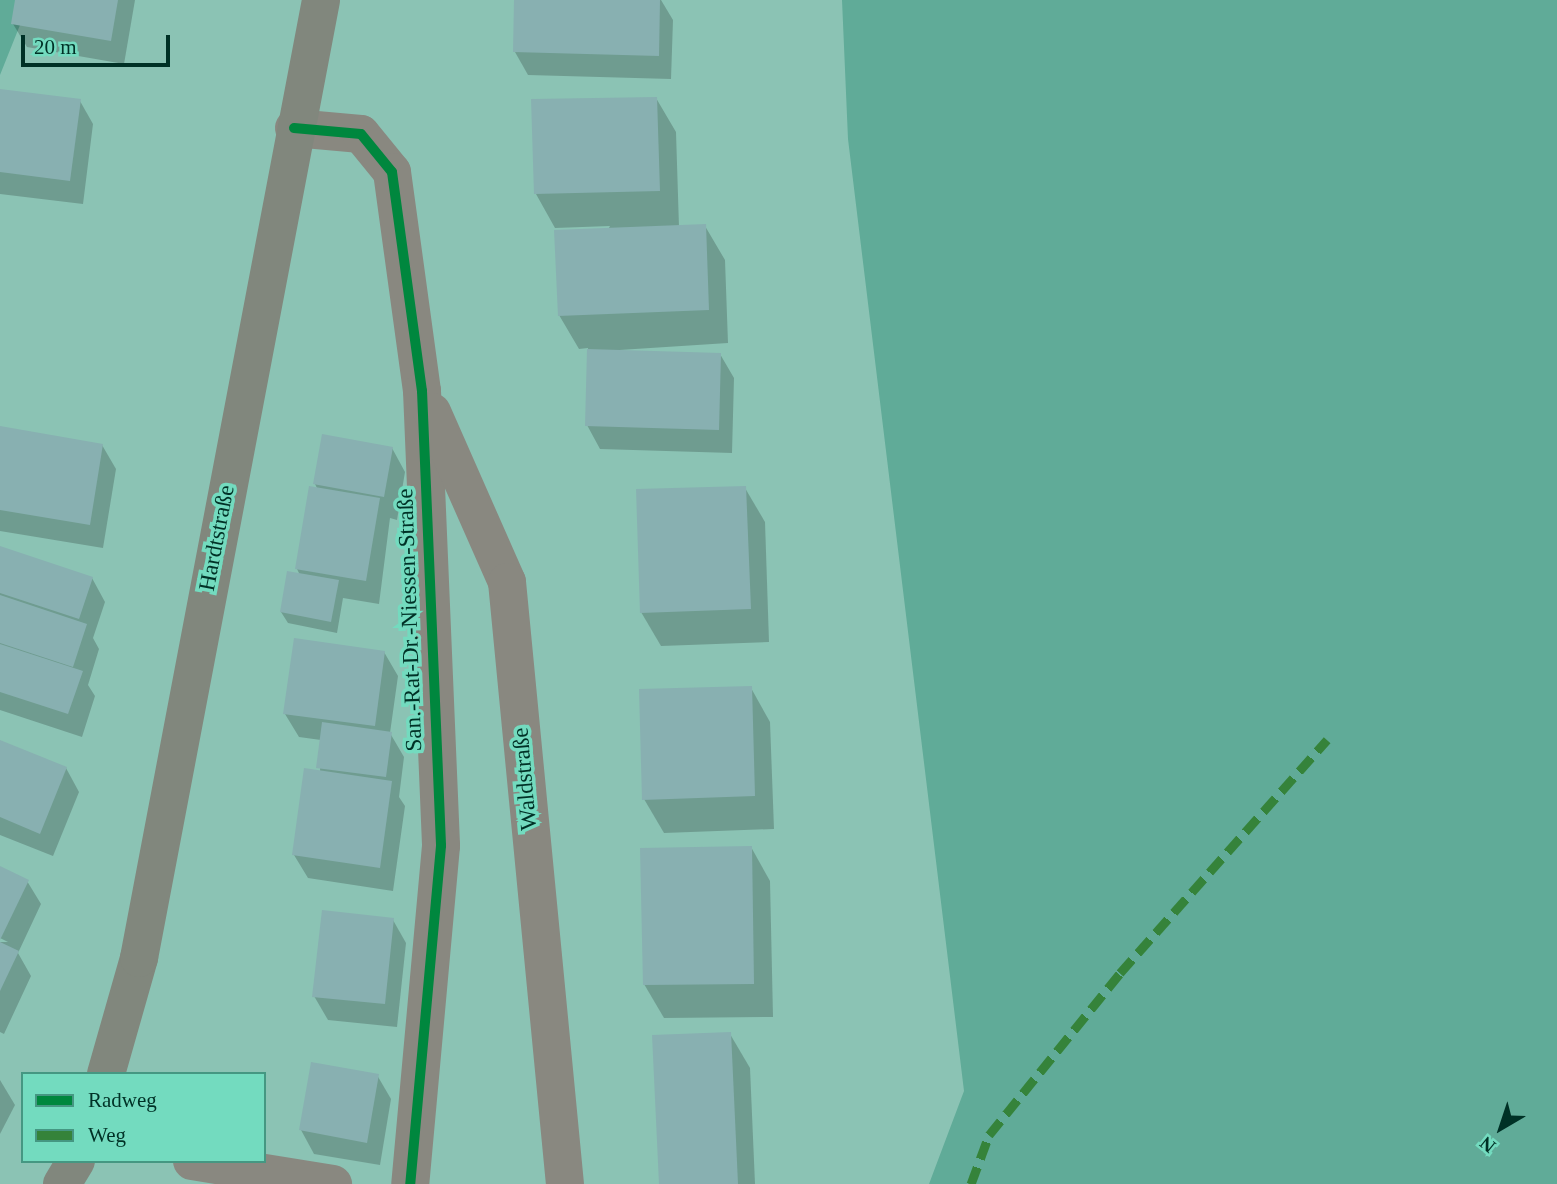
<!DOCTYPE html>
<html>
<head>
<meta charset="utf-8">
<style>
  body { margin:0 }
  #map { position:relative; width:1557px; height:1184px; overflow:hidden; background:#8bc3b4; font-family:"Times New Roman",serif }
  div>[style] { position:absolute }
  .forest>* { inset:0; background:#60ab98 }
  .shadow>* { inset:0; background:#0003 }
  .building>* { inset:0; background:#88b0b1 }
  .minor>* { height:38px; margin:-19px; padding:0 19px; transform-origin:19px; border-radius:19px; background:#898880 }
  .secondary>* { height:38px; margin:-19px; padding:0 19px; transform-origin:19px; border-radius:19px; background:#81877d }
  .quiet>* { height:9px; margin-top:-4.5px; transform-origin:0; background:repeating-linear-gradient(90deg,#35833a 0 18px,transparent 0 27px) }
  .cycleway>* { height:10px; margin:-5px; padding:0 5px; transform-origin:5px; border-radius:5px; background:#00873e }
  span { translate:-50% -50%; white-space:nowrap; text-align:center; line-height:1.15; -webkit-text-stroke:7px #73dbbf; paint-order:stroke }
  .street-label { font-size:23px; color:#003126 }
  .legend { position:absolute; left:21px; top:1072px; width:245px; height:91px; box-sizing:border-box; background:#73dbbf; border:2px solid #459782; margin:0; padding:9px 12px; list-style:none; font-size:21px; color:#003126 }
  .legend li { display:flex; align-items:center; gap:14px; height:35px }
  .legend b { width:35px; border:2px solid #459782 }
  .north { position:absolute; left:1466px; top:1093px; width:70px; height:70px; -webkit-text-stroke:5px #73dbbf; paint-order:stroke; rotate:219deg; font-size:19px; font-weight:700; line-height:28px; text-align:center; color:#003126 }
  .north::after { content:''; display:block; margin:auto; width:24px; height:32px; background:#003126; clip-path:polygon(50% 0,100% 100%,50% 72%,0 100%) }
  .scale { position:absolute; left:21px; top:35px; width:149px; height:32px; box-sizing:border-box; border:4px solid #003126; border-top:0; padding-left:9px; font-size:21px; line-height:24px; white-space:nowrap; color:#003126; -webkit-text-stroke:5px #73dbbf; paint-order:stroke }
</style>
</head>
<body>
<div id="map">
  <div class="forest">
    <i style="clip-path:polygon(0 0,30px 0,0 75px)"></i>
    <i style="clip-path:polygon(842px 0,1557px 0,1557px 1184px,929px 1184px,964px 1091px,848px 139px)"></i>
  </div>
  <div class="shadow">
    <i style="clip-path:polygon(17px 0,135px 0,124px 64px,27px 47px,13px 24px)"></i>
    <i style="clip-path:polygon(516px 0,661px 0,673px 20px,671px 79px,528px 75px,515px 52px)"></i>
    <i style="clip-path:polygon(0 91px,80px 101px,93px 124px,83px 204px,0 194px)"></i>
    <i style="clip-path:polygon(656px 98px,676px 132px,679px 227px,705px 226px,725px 260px,728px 343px,604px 351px,720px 354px,734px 378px,732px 453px,600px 449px,587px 425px,588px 348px,579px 349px,559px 315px,610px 226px,555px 228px,536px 194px)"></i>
    <i style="clip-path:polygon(0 428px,102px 445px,116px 469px,103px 548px,0 531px)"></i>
    <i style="clip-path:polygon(392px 448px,405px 472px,397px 520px,390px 518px,379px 604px,343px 598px,337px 633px,288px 623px,281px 612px,300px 575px,297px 569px,318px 490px,315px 484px)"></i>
    <i style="clip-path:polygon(745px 488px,765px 522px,769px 642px,661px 646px,641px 612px)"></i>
    <i style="clip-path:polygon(0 548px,92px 578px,105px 602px,93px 638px,99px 649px,88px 685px,95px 696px,82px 737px,0 710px)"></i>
    <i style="clip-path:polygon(384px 652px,398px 676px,390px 733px,404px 757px,399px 797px,405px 806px,393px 891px,308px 878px,294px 855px,320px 772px,321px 740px,299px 737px,285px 714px)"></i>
    <i style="clip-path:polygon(751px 688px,770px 722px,774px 829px,664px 833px,644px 799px)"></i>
    <i style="clip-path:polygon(0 742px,66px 768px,79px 792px,53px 856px,0 835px)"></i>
    <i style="clip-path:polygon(751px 847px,770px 881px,773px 1017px,664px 1018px,644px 984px)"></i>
    <i style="clip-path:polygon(0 868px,27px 881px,41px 904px,18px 953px,31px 976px,4px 1034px,0 1032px,0 942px,8px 942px,0 938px)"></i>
    <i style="clip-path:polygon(393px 920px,406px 943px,397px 1027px,328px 1020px,314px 996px)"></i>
    <i style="clip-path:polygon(730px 1034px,750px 1068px,755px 1184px,661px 1184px)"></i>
    <i style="clip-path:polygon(377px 1075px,391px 1099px,380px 1165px,314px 1154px,301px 1130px)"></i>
    <i style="clip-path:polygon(0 1080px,15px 1105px,0 1134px)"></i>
  </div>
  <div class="building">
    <i style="clip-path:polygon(15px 0,118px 0,111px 41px,11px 24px)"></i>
    <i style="clip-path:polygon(514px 0,660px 0,659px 56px,513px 52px)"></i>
    <i style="clip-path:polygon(0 89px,81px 99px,70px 181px,0 172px)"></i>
    <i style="clip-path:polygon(657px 97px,660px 191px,534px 194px,531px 99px)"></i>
    <i style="clip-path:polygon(706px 224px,709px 310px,558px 316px,554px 230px)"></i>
    <i style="clip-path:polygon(587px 349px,721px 353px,719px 430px,585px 426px)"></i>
    <i style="clip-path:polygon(0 426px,103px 444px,90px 525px,0 510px)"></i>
    <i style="clip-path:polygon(322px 434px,393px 447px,384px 497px,313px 484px)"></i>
    <i style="clip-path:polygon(309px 486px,380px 498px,366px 581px,295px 569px)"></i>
    <i style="clip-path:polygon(746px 486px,751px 609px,640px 613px,636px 489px)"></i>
    <i style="clip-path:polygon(0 546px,93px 577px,79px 619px,0 593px)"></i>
    <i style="clip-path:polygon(287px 571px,339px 580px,331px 622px,280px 612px)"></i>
    <i style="clip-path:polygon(0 595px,87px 624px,73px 667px,0 643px)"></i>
    <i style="clip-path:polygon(294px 638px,385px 651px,375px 726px,283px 714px)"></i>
    <i style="clip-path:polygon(0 644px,83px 671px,68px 714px,0 692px)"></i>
    <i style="clip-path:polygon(752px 686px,755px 796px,642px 800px,639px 689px)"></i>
    <i style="clip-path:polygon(322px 722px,392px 732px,386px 777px,316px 768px)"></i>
    <i style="clip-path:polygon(0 740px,67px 767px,40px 834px,0 817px)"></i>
    <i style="clip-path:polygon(304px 768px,392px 781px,380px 868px,292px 855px)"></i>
    <i style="clip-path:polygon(752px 846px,754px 984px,643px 985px,640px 848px)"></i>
    <i style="clip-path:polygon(0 866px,29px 880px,0 940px)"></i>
    <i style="clip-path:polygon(322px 910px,394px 918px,385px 1004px,312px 997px)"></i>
    <i style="clip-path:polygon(0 942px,19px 951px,0 991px)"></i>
    <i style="clip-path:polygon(731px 1032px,738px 1184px,659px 1184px,652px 1035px)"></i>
    <i style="clip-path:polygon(311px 1062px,379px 1074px,367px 1143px,299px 1130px)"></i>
  </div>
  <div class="minor">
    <i style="left:294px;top:128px;width:67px;rotate:5.1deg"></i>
    <i style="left:361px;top:134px;width:49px;rotate:50.8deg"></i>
    <i style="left:392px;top:172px;width:221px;rotate:82.2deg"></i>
    <i style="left:422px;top:391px;width:455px;rotate:87.6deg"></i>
    <i style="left:441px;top:846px;width:339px;rotate:95.2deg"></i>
    <i style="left:432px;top:412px;width:186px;rotate:66.2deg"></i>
    <i style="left:507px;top:582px;width:605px;rotate:84.5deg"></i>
    <i style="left:192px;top:1161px;width:143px;rotate:9.3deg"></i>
  </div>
  <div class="secondary">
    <i style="left:106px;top:1074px;width:121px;rotate:-74.1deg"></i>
    <i style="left:139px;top:958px;width:975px;rotate:-79.24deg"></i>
    <i style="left:62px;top:1184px;width:27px;rotate:-59deg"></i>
  </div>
  <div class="quiet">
    <i style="left:971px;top:1184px;width:52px;rotate:-69.8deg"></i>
    <i style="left:989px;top:1135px;width:208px;rotate:-51deg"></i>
    <i style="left:1120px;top:973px;width:312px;rotate:-48.4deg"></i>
  </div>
  <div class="cycleway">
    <i style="left:294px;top:128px;width:67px;rotate:5.1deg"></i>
    <i style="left:361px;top:134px;width:49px;rotate:50.8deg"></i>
    <i style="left:392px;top:172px;width:221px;rotate:82.2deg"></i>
    <i style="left:422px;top:391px;width:455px;rotate:87.6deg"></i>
    <i style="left:441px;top:846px;width:339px;rotate:95.2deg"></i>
  </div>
  <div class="street-label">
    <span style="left:217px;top:538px;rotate:-79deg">Hardtstraße</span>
    <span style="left:410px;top:620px;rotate:-92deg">San.-Rat-Dr.-Niessen-Straße</span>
    <span style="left:525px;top:779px;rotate:-95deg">Waldstraße</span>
  </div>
  <ul class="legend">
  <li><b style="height:9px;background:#00873e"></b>Radweg</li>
  <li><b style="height:9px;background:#35833a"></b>Weg</li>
  </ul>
  <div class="north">N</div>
  <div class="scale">20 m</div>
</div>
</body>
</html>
